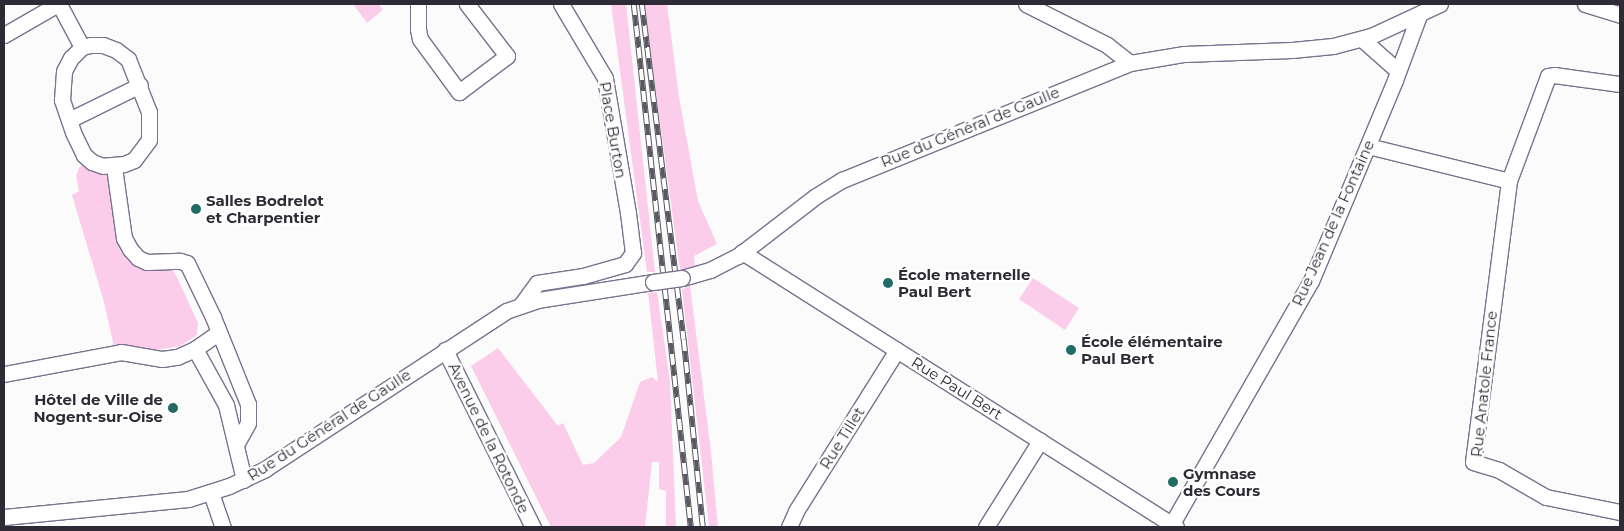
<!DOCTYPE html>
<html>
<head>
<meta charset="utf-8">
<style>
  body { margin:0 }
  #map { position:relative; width:1624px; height:531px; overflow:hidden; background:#fbfbfb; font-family:Montserrat,sans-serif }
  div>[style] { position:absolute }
  .green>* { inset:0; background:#fbcdea }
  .roads { filter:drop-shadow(1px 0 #79718e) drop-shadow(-1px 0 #79718e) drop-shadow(0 1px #79718e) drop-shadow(0 -1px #79718e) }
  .minor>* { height:15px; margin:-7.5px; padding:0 7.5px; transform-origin:7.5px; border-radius:7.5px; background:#fff }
  .rail>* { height:5.5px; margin-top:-2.75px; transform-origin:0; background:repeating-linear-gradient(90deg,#fff 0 11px,#5a5861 0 22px); box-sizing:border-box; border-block:1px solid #5a5861 }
  .bridges { filter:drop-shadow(1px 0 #79718e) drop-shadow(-1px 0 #79718e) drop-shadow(0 1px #79718e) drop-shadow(0 -1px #79718e) }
  .minor-bridge>* { height:15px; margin:-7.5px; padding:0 7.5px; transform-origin:7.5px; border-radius:7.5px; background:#fff }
  .dots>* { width:14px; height:14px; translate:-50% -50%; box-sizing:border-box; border:2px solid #fff; border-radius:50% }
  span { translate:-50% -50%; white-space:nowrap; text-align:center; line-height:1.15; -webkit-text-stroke:4.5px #fff; paint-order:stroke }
  .street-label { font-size:15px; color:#2e2b37 }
  .poi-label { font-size:15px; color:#2e2b37; font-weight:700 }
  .left { translate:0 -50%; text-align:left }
  .right { translate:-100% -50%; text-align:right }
  .frame { position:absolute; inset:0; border:5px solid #2e2b37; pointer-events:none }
</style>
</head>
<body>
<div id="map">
  <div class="green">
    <i style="clip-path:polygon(353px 4px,379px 4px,383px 10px,367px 23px)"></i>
    <i style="clip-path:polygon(611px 4px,626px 4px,655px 272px,647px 272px)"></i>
    <i style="clip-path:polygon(644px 4px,667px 4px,679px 97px,698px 201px,717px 244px,694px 256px,695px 266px,680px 270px)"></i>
    <i style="clip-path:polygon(88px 158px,114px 167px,130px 249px,165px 261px,176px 275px,198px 323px,197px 335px,180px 346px,157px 350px,134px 346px,114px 347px,104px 302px,72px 195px,79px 191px,76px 176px,79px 168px)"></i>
    <i style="clip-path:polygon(1033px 278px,1079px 308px,1065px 330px,1019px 299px)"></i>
    <i style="clip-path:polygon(690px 285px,711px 452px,718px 527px,709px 527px,682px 290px)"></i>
    <i style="clip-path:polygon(657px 292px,670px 381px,676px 527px,666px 527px,666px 491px,659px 489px,659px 462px,652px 462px,645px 527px,551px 527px,471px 366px,498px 348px,558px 426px,563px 423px,583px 465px,594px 463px,621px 437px,640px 382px,652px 377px,658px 382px,648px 293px)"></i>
  </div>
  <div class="roads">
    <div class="minor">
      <i style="left:59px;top:4px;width:49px;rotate:61.9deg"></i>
      <i style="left:418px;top:4px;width:25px;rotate:90deg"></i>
      <i style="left:418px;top:29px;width:10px;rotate:79deg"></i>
      <i style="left:420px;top:39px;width:66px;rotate:53.7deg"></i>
      <i style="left:459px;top:92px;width:60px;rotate:-36.9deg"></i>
      <i style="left:507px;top:56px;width:66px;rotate:-127.6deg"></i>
      <i style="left:1026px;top:4px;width:91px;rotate:26.8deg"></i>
      <i style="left:1107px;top:45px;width:29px;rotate:38deg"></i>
      <i style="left:1585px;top:4px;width:37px;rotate:17deg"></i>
      <i style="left:4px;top:35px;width:62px;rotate:-29.9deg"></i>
      <i style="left:1362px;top:39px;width:48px;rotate:41.6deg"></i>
      <i style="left:91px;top:45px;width:12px"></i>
      <i style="left:103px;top:45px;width:14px;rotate:21deg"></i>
      <i style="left:116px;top:50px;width:15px;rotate:37deg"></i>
      <i style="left:128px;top:59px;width:57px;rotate:68.4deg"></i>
      <i style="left:149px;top:112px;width:28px;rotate:90deg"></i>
      <i style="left:149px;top:140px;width:25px;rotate:127deg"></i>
      <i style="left:134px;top:160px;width:11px;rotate:158deg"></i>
      <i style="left:124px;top:164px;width:21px;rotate:175deg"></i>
      <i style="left:103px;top:166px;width:12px;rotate:-160deg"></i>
      <i style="left:92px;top:162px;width:11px;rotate:-139deg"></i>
      <i style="left:84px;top:155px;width:25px;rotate:-116deg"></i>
      <i style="left:73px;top:132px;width:34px;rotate:-109deg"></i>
      <i style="left:62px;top:100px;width:29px;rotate:-86deg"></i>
      <i style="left:64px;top:71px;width:15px;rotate:-62deg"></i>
      <i style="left:71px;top:58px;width:16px;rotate:-45deg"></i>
      <i style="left:82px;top:47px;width:9px;rotate:-13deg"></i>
      <i style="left:69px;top:120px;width:79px;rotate:-26.2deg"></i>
      <i style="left:1368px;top:146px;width:145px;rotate:13.9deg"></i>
      <i style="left:1509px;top:181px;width:112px;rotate:-69.6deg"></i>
      <i style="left:1548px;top:76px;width:6px;rotate:-9deg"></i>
      <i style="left:1554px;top:75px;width:67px;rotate:7.8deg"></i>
      <i style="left:114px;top:167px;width:72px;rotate:82deg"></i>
      <i style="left:124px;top:238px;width:13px;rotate:61deg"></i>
      <i style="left:130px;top:249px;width:12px;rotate:48deg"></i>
      <i style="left:138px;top:258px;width:10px;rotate:24deg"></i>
      <i style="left:147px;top:262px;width:33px;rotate:-2deg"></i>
      <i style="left:180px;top:261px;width:7px;rotate:16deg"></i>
      <i style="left:187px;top:263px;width:60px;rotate:64.3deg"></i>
      <i style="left:213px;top:317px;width:94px;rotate:68.1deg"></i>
      <i style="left:248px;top:404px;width:19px;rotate:90deg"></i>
      <i style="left:248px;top:423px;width:23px;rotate:119deg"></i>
      <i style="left:1509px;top:181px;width:283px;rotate:97.3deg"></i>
      <i style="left:1473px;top:462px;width:27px;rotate:17deg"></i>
      <i style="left:1499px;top:470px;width:54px;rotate:29.9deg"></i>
      <i style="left:1546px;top:497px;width:76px;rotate:11.5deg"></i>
      <i style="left:742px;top:252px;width:514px;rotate:32.36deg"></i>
      <i style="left:682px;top:278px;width:29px;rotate:-16deg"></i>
      <i style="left:710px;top:270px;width:31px;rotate:-27deg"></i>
      <i style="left:738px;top:256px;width:98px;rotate:-37.6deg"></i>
      <i style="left:816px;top:196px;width:31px;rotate:-32deg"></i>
      <i style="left:842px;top:180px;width:311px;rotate:-22.1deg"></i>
      <i style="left:1130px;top:63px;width:55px;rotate:-9.5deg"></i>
      <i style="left:1184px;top:54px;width:108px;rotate:-2.1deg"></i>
      <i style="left:1292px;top:50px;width:41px;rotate:-5.6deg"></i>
      <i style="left:1333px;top:46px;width:39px;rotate:-15deg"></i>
      <i style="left:1371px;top:36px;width:76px;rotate:-24.9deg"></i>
      <i style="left:521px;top:305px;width:27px;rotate:-54deg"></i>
      <i style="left:537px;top:283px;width:47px;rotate:-8.7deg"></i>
      <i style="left:583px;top:276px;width:44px;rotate:-15.9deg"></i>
      <i style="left:625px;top:264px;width:14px;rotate:-54deg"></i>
      <i style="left:633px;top:253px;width:40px;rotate:-97.1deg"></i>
      <i style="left:628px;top:213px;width:137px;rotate:-99.7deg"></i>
      <i style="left:605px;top:78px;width:86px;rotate:-120.7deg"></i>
      <i style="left:195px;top:349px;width:64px;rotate:61deg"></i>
      <i style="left:226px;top:405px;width:77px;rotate:76.5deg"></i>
      <i style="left:445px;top:350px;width:198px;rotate:63.6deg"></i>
      <i style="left:4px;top:374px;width:119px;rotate:-10.6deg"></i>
      <i style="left:121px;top:352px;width:42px;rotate:9.7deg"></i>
      <i style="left:162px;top:359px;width:15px;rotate:-8deg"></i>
      <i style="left:177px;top:357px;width:20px;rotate:-24deg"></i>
      <i style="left:195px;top:349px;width:29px;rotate:-35deg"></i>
      <i style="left:211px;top:493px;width:36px;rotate:71deg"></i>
      <i style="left:4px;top:517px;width:185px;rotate:-5.6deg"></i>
      <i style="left:188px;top:499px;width:43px;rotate:-17.6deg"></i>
      <i style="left:229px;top:486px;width:40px;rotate:-25deg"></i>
      <i style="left:265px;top:469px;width:288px;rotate:-33.2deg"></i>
      <i style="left:506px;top:311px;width:34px;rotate:-19deg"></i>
      <i style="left:538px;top:300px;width:116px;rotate:-8.9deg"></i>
      <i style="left:789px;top:527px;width:17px;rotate:-66deg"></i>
      <i style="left:796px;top:511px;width:190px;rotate:-57.9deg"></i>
      <i style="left:986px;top:527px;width:102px;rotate:-57.9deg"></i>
      <i style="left:1170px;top:527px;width:284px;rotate:-60.2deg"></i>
      <i style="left:1311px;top:281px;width:218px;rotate:-67.3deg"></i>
      <i style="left:1395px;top:80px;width:69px;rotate:-69.7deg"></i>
    </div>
  </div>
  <div class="rail">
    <i style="left:634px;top:4px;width:526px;rotate:83.78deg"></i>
    <i style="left:642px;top:4px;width:339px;rotate:82.9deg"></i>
    <i style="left:684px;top:340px;width:188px;rotate:84.2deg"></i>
  </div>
  <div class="bridges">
    <div class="minor-bridge">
      <i style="left:653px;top:282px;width:29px;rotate:-8deg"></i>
    </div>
  </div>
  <div class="dots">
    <i style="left:196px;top:209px;background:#216b65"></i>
    <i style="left:888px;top:283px;background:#216b65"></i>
    <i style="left:1071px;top:350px;background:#216b65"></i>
    <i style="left:173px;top:408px;background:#216b65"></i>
    <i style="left:1173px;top:482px;background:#216b65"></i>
  </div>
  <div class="street-label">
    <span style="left:970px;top:127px;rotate:-22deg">Rue du Général de Gaulle</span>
    <span style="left:613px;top:130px;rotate:80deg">Place Burton</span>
    <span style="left:1333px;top:223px;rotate:-66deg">Rue Jean de la Fontaine</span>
    <span style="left:1484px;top:384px;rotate:-84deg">Rue Anatole France</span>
    <span style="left:957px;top:388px;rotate:32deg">Rue Paul Bert</span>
    <span style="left:329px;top:425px;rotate:-33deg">Rue du Général de Gaulle</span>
    <span style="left:489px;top:438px;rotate:64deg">Avenue de la Rotonde</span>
    <span style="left:842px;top:438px;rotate:-58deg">Rue Tillet</span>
  </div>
  <div class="poi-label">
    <span class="left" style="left:206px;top:209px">Salles Bodrelot<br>et Charpentier</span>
    <span class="left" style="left:898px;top:283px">École maternelle<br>Paul Bert</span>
    <span class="left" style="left:1081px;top:350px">École élémentaire<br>Paul Bert</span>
    <span class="right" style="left:163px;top:408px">Hôtel de Ville de<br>Nogent-sur-Oise</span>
    <span class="left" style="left:1183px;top:482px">Gymnase<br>des Cours</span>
  </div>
  <div class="frame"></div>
</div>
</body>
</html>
